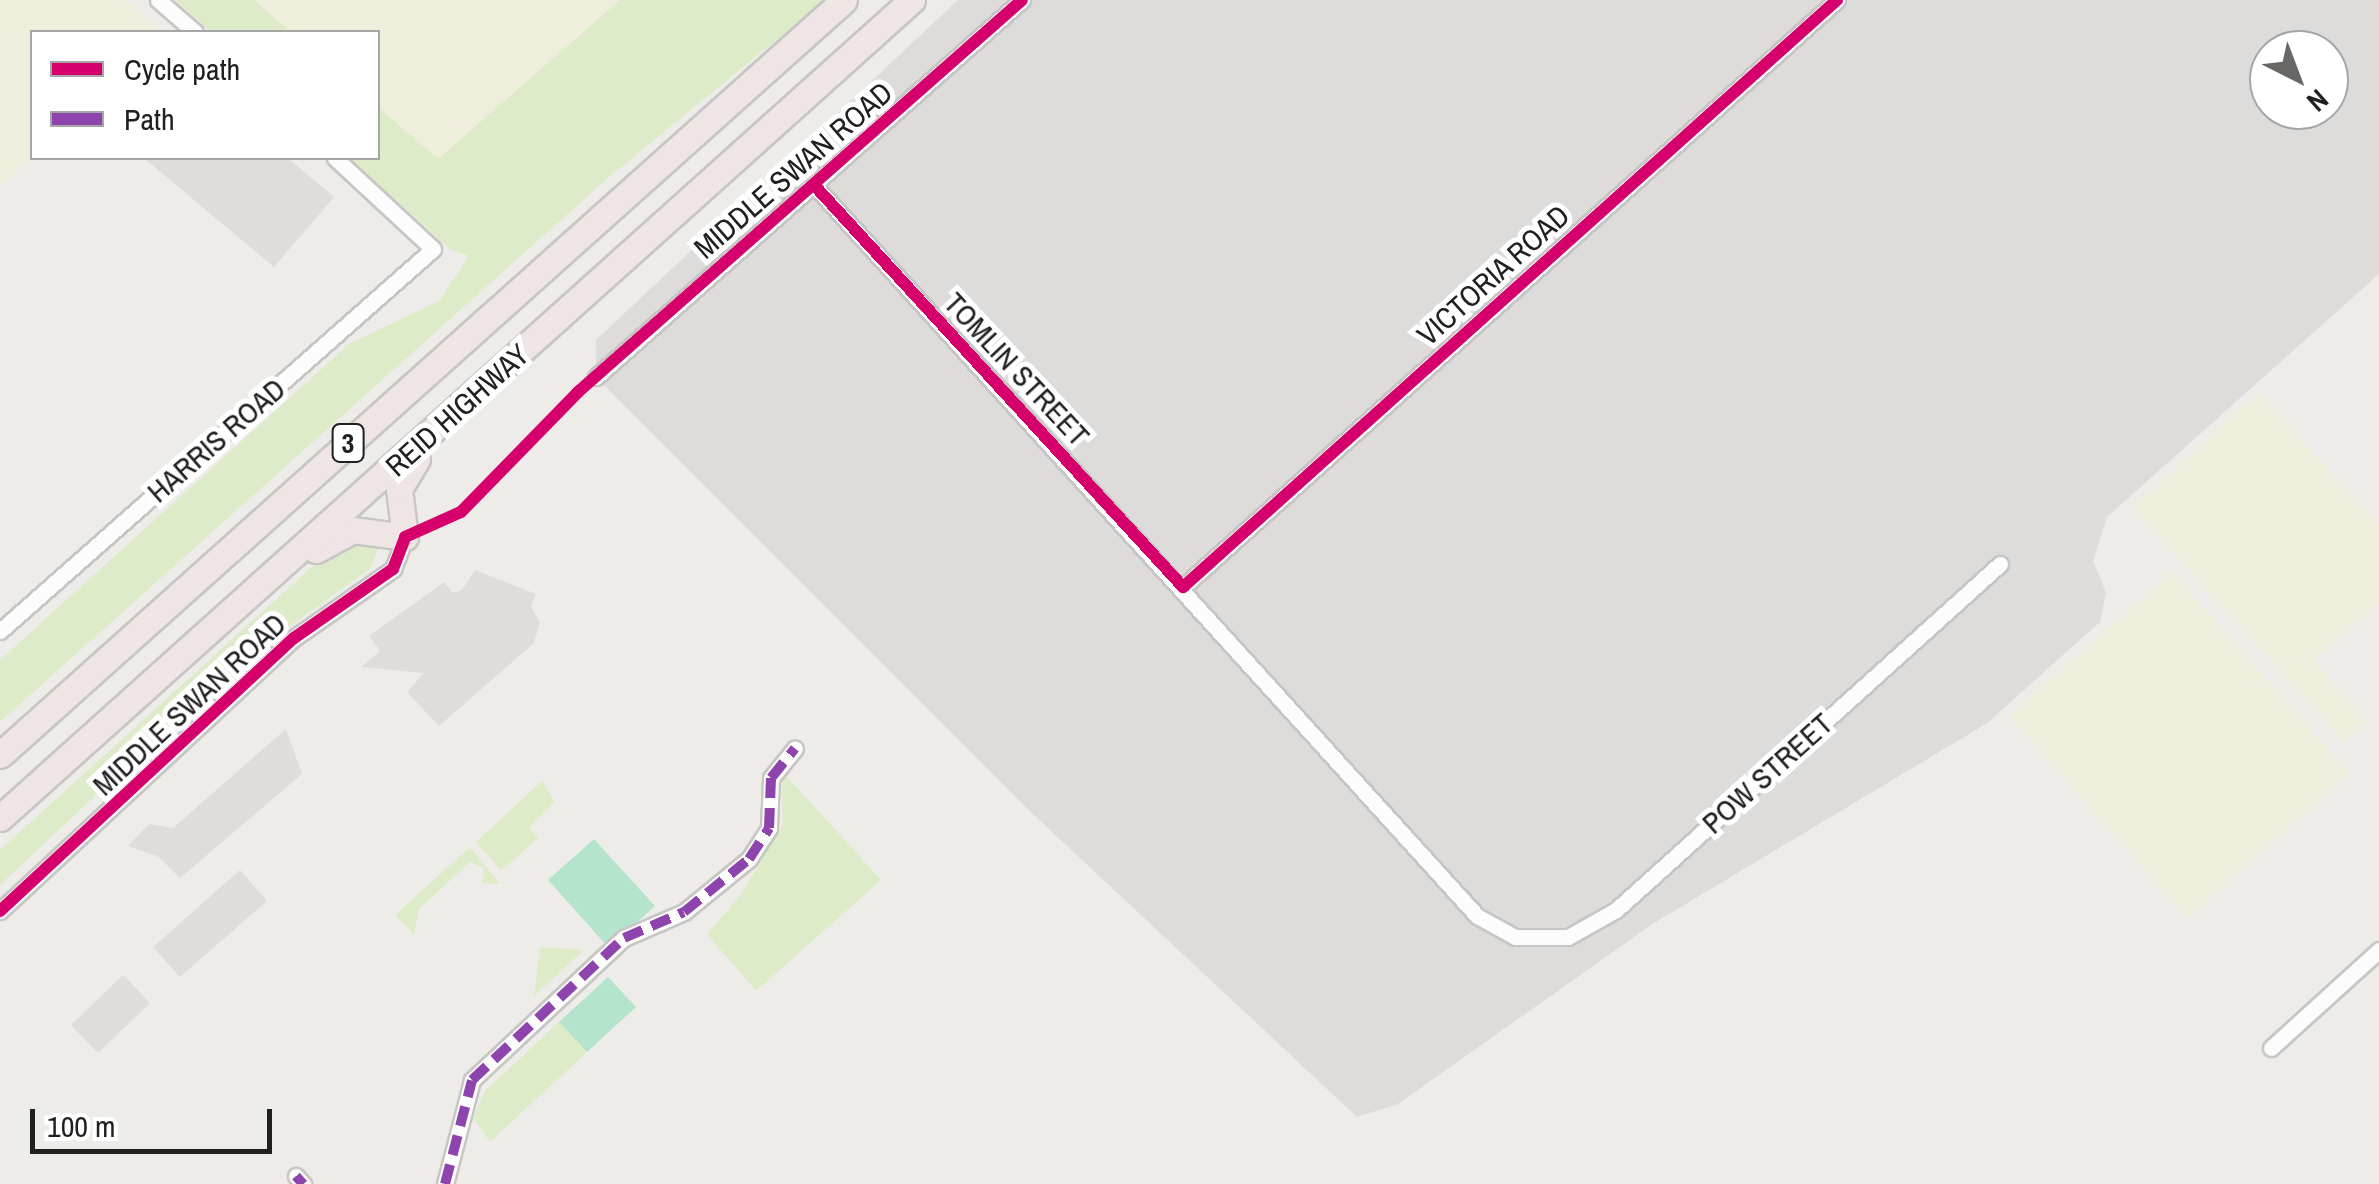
<!DOCTYPE html>
<html>
<head>
<meta charset="utf-8">
<style>
  body { margin:0 }
  #map { position:relative; width:2379px; height:1184px; overflow:hidden; background:#eeece9; font-family:"Archivo Narrow",sans-serif }
  div>[style] { position:absolute }
  .residential>* { inset:0; background:#dddcda }
  .farmland>* { inset:0; background:#efeedc }
  .grass>* { inset:0; background:#deebc8 }
  .pitch>* { inset:0; background:#b5e4cc }
  .parking>* { inset:0; background:#dedddc }
  .roads { filter:drop-shadow(2px 0 #c7c6c5) drop-shadow(-2px 0 #c7c6c5) drop-shadow(0 2px #c7c6c5) drop-shadow(0 -2px #c7c6c5) }
  .minor>* { height:15px; margin:-7.5px; padding:0 7.5px; transform-origin:7.5px; border-radius:7.5px; background:#fcfcfc }
  .trunk>* { height:25px; margin:-12.5px; padding:0 12.5px; transform-origin:12.5px; border-radius:12.5px; background:#eee5e4 }
  .quiet>* { height:10px; margin-top:-5px; transform-origin:0; background:repeating-linear-gradient(90deg,#8e44ad 0 20px,transparent 0 30px) }
  .cycleway>* { height:12px; margin:-6px; padding:0 6px; transform-origin:6px; border-radius:6px; background:#d6006c }
  span { translate:-50% -50%; white-space:nowrap; text-align:center; line-height:1.15; -webkit-text-stroke:10px #fff; paint-order:stroke }
  .shield-label span { padding:2px 8px; background:#fff; border:2px solid; border-radius:8px; -webkit-text-stroke-width:0 }
  .shield-label { font-size:28px; color:#202020; font-weight:700 }
  .street-label { font-size:30px; color:#202020 }
  .legend { position:absolute; left:30px; top:30px; width:350px; height:130px; box-sizing:border-box; background:#fff; border:2px solid #a6a6a6; margin:0; padding:12px 18px; list-style:none; font-size:30px; color:#202020 }
  .legend li { display:flex; align-items:center; gap:20px; height:50px }
  .legend b { width:50px; border:2px solid #a6a6a6 }
  .north { position:absolute; left:2249px; top:30px; width:100px; height:100px; box-sizing:border-box; background:#fff; border:2px solid #a6a6a6; border-radius:50%; rotate:138deg; font-size:28px; font-weight:700; line-height:40px; text-align:center; color:#202020 }
  .north::after { content:''; display:block; margin:auto; width:35px; height:45px; background:#686766; clip-path:polygon(50% 0,100% 100%,50% 72%,0 100%) }
  .scale { position:absolute; left:30px; top:1109px; width:242px; height:45px; box-sizing:border-box; border:5px solid #202020; border-top:0; padding-left:12px; font-size:30px; line-height:35px; white-space:nowrap; color:#202020; -webkit-text-stroke:8px #fff; paint-order:stroke }
</style>
</head>
<body>
<div id="map">
  <div class="residential">
    <i style="clip-path:polygon(evenodd,958px 0,2379px 0,2379px 274px,2107px 517px,2093px 561px,2106px 592px,2100px 622px,1986px 724px,1651px 925px,1398px 1104px,1357px 1117px,1034px 815px,596px 377px,596px 340px,958px 0,2269px 50px,2329px 50px,2329px 110px,2269px 110px,2269px 50px)"></i>
  </div>
  <div class="farmland">
    <i style="clip-path:polygon(0 0,126px 0,163px 32px,32px 32px,32px 157px,0 188px)"></i>
    <i style="clip-path:polygon(254px 0,620px 0,438px 160px,378px 107px,378px 32px,291px 32px)"></i>
    <i style="clip-path:polygon(2258px 393px,2379px 525px,2379px 603px,2313px 660px,2366px 721px,2344px 741px,2133px 508px)"></i>
    <i style="clip-path:polygon(2172px 572px,2349px 773px,2187px 918px,2009px 716px)"></i>
  </div>
  <div class="grass">
    <i style="clip-path:polygon(175px 0,254px 0,291px 32px,211px 32px)"></i>
    <i style="clip-path:polygon(620px 0,825px 0,609px 177px,0 722px,0 660px,349px 344px,439px 301px,469px 256px,451px 250px,349px 158px,378px 158px,378px 107px,438px 159px)"></i>
    <i style="clip-path:polygon(360px 539px,378px 549px,371px 568px,286px 629px,208px 707px,161px 734px,0 885px,0 850px,315px 564px)"></i>
    <i style="clip-path:polygon(781px 770px,881px 880px,756px 991px,707px 934px,740px 896px,783px 824px)"></i>
    <i style="clip-path:polygon(542px 781px,555px 802px,529px 827px,538px 838px,501px 871px,476px 842px)"></i>
    <i style="clip-path:polygon(470px 847px,500px 884px,482px 883px,484px 868px,470px 862px,419px 909px,414px 935px,395px 915px)"></i>
    <i style="clip-path:polygon(540px 947px,584px 950px,534px 996px)"></i>
    <i style="clip-path:polygon(559px 1022px,587px 1052px,490px 1142px,473px 1118px,485px 1091px)"></i>
  </div>
  <div class="pitch">
    <i style="clip-path:polygon(594px 839px,655px 906px,609px 948px,548px 880px)"></i>
    <i style="clip-path:polygon(608px 977px,636px 1007px,587px 1052px,559px 1022px)"></i>
  </div>
  <div class="parking">
    <i style="clip-path:polygon(144px 158px,288px 158px,334px 197px,274px 267px)"></i>
    <i style="clip-path:polygon(475px 570px,536px 594px,531px 607px,540px 622px,534px 643px,439px 726px,407px 692px,424px 673px,361px 667px,380px 651px,369px 636px,444px 582px,453px 593px,462px 590px)"></i>
    <i style="clip-path:polygon(286px 729px,302px 774px,180px 878px,159px 857px,128px 846px,149px 824px,173px 828px)"></i>
    <i style="clip-path:polygon(240px 870px,267px 901px,180px 977px,153px 947px)"></i>
    <i style="clip-path:polygon(123px 975px,150px 1003px,98px 1053px,71px 1025px)"></i>
  </div>
  <div class="roads">
    <div class="minor">
      <i style="left:158px;top:0;width:49px;rotate:40.9deg"></i>
      <i style="left:814px;top:185px;width:987px;rotate:47.79deg"></i>
      <i style="left:1477px;top:916px;width:43px;rotate:28.9deg"></i>
      <i style="left:1515px;top:937px;width:53px"></i>
      <i style="left:1568px;top:937px;width:55px;rotate:-29.4deg"></i>
      <i style="left:1616px;top:910px;width:517px;rotate:-42.02deg"></i>
      <i style="left:596px;top:377px;width:569px;rotate:-41.51deg"></i>
      <i style="left:1183px;top:587px;width:879px;rotate:-41.91deg"></i>
      <i style="left:0;top:631px;width:577px;rotate:-41.42deg"></i>
      <i style="left:433px;top:249px;width:134px;rotate:-137.1deg"></i>
      <i style="left:0;top:911px;width:401px;rotate:-42.9deg"></i>
      <i style="left:294px;top:638px;width:121px;rotate:-34.9deg"></i>
      <i style="left:393px;top:569px;width:34px;rotate:-69deg"></i>
      <i style="left:2271px;top:1048px;width:146px;rotate:-42.2deg"></i>
      <i style="left:296px;top:1176px;width:11px;rotate:49deg"></i>
      <i style="left:445px;top:1184px;width:107px;rotate:-75.4deg"></i>
      <i style="left:472px;top:1080px;width:208px;rotate:-43.1deg"></i>
      <i style="left:624px;top:938px;width:65px;rotate:-23.4deg"></i>
      <i style="left:684px;top:912px;width:84px;rotate:-39.2deg"></i>
      <i style="left:749px;top:859px;width:37px;rotate:-57deg"></i>
      <i style="left:769px;top:828px;width:50px;rotate:-87.7deg"></i>
      <i style="left:771px;top:778px;width:38px;rotate:-51deg"></i>
    </div>
    <div class="trunk">
      <i style="left:316px;top:550px;width:42px;rotate:-28.4deg"></i>
      <i style="left:353px;top:530px;width:52px;rotate:7.7deg"></i>
      <i style="left:405px;top:537px;width:48px;rotate:-97.1deg"></i>
      <i style="left:399px;top:489px;width:35px;rotate:-59deg"></i>
      <i style="left:0;top:755px;width:1132px;rotate:-41.81deg"></i>
      <i style="left:0;top:818px;width:1225px;rotate:-41.89deg"></i>
    </div>
  </div>
  <div class="quiet">
    <i style="left:296px;top:1176px;width:11px;rotate:49deg"></i>
    <i style="left:445px;top:1184px;width:107px;rotate:-75.4deg"></i>
    <i style="left:472px;top:1080px;width:208px;rotate:-43.1deg"></i>
    <i style="left:624px;top:938px;width:65px;rotate:-23.4deg"></i>
    <i style="left:684px;top:912px;width:84px;rotate:-39.2deg"></i>
    <i style="left:749px;top:859px;width:37px;rotate:-57deg"></i>
    <i style="left:769px;top:828px;width:50px;rotate:-87.7deg"></i>
    <i style="left:771px;top:778px;width:38px;rotate:-51deg"></i>
  </div>
  <div class="cycleway">
    <i style="left:814px;top:185px;width:546px;rotate:47.45deg"></i>
    <i style="left:1183px;top:587px;width:879px;rotate:-41.91deg"></i>
    <i style="left:0;top:911px;width:401px;rotate:-42.9deg"></i>
    <i style="left:294px;top:638px;width:121px;rotate:-34.9deg"></i>
    <i style="left:393px;top:569px;width:34px;rotate:-69deg"></i>
    <i style="left:405px;top:537px;width:61px;rotate:-24.1deg"></i>
    <i style="left:461px;top:512px;width:168px;rotate:-45.7deg"></i>
    <i style="left:578px;top:392px;width:592px;rotate:-41.44deg"></i>
  </div>
  <div class="shield-label">
    <span style="left:348px;top:443px">3</span>
  </div>
  <div class="street-label">
    <span style="left:793px;top:170px;rotate:-41deg">MIDDLE SWAN ROAD</span>
    <span style="left:1493px;top:275px;rotate:-42deg">VICTORIA ROAD</span>
    <span style="left:1017px;top:369px;rotate:47deg">TOMLIN STREET</span>
    <span style="left:457px;top:410px;rotate:-42deg">REID HIGHWAY</span>
    <span style="left:216px;top:440px;rotate:-41deg">HARRIS ROAD</span>
    <span style="left:189px;top:704px;rotate:-43deg">MIDDLE SWAN ROAD</span>
    <span style="left:1767px;top:773px;rotate:-42deg">POW STREET</span>
  </div>
  <ul class="legend">
  <li><b style="height:12px;background:#d6006c"></b>Cycle path</li>
  <li><b style="height:12px;background:#8e44ad"></b>Path</li>
  </ul>
  <div class="north">N</div>
  <div class="scale">100 m</div>
</div>
</body>
</html>
